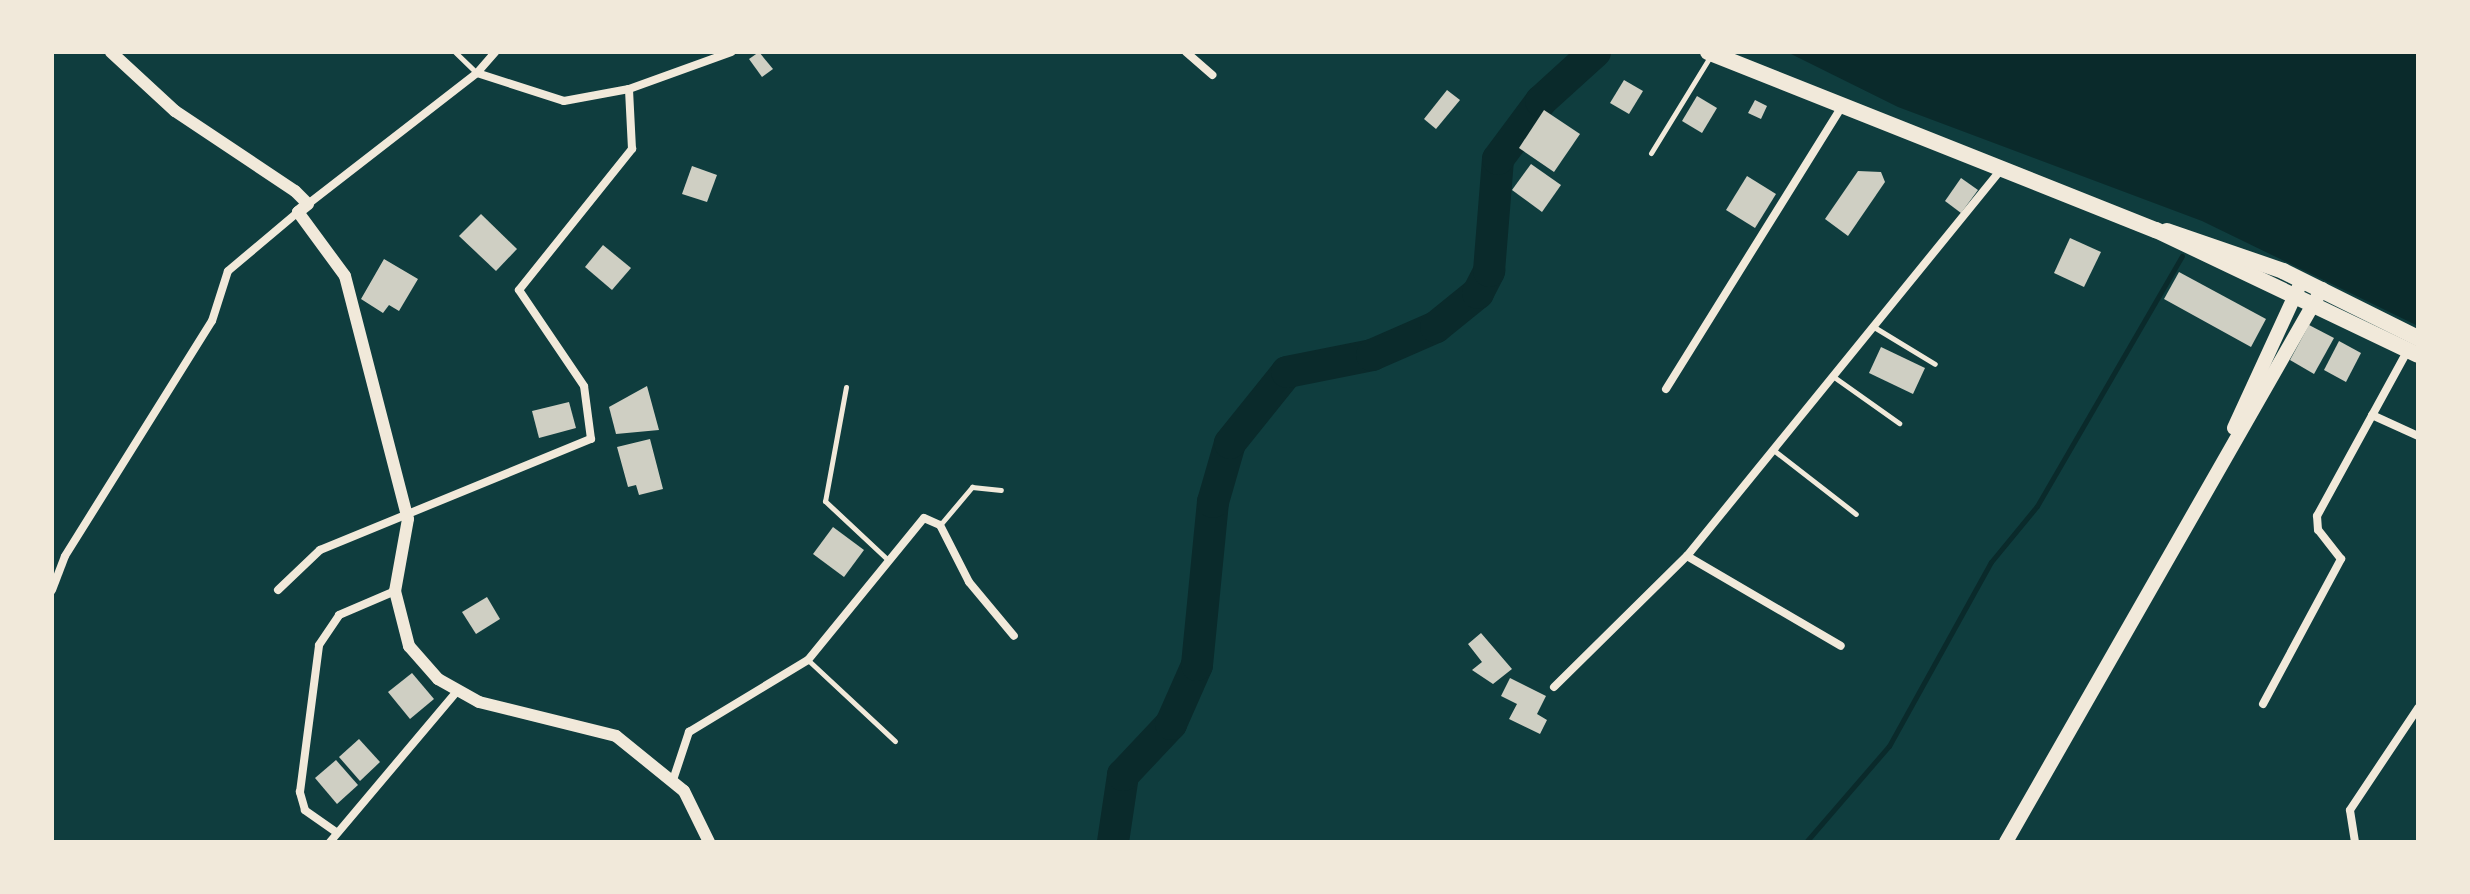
<!DOCTYPE html>
<html>
<head>
<meta charset="utf-8">
<style>
  body { margin:0 }
  #map { position:relative; width:2470px; height:894px; overflow:hidden; background:#0f3d3e; font-family:"Noto Sans",sans-serif }
  div>[style] { position:absolute }
  .water>* { inset:0; background:#0a2a2b }
  .stream>* { height:5px; margin:-2.5px; padding:0 2.5px; transform-origin:2.5px; border-radius:2.5px; background:#0a2a2b }
  .river>* { height:32px; margin:-16px; padding:0 16px; transform-origin:16px; border-radius:16px; background:#0a2a2b }
  .building>* { inset:0; background:#cfcfc3 }
  .service>* { height:5px; margin:-2.5px; padding:0 2.5px; transform-origin:2.5px; border-radius:2.5px; background:#f1e9da }
  .minor>* { height:8px; margin:-4px; padding:0 4px; transform-origin:4px; border-radius:4px; background:#f1e9da }
  .tertiary>* { height:12px; margin:-6px; padding:0 6px; transform-origin:6px; border-radius:6px; background:#f1e9da }
  .secondary>* { height:14px; margin:-7px; padding:0 7px; transform-origin:7px; border-radius:7px; background:#f1e9da }
  .primary>* { height:16px; margin:-8px; padding:0 8px; transform-origin:8px; border-radius:8px; background:#f1e9da }
  span { translate:-50% -50%; white-space:nowrap; text-align:center; line-height:1.15; -webkit-text-stroke:6px #f1e9da; paint-order:stroke }
  .frame { position:absolute; inset:0; border:54px solid #f1e9da; pointer-events:none }
</style>
</head>
<body>
<div id="map">
  <div class="water">
    <i style="clip-path:polygon(1787px 52px,2418px 52px,2418px 326px,2202px 221px,1898px 107px)"></i>
  </div>
  <div class="stream">
    <i style="left:1806px;top:842px;width:127px;rotate:-49.2deg"></i>
    <i style="left:1889px;top:746px;width:210px;rotate:-61deg"></i>
    <i style="left:1991px;top:562px;width:72px;rotate:-50.6deg"></i>
    <i style="left:2037px;top:506px;width:289px;rotate:-59.9deg"></i>
  </div>
  <div class="river">
    <i style="left:1113px;top:842px;width:68px;rotate:-81.5deg"></i>
    <i style="left:1123px;top:775px;width:70px;rotate:-46.7deg"></i>
    <i style="left:1171px;top:724px;width:64px;rotate:-66.2deg"></i>
    <i style="left:1197px;top:665px;width:164px;rotate:-84.4deg"></i>
    <i style="left:1213px;top:502px;width:61px;rotate:-73.9deg"></i>
    <i style="left:1230px;top:443px;width:91px;rotate:-51.2deg"></i>
    <i style="left:1287px;top:372px;width:87px;rotate:-11.3deg"></i>
    <i style="left:1372px;top:355px;width:70px;rotate:-23.6deg"></i>
    <i style="left:1436px;top:327px;width:54px;rotate:-39deg"></i>
    <i style="left:1478px;top:293px;width:25px;rotate:-63deg"></i>
    <i style="left:1489px;top:271px;width:112px;rotate:-85.4deg"></i>
    <i style="left:1498px;top:159px;width:72px;rotate:-53.4deg"></i>
    <i style="left:1541px;top:101px;width:73px;rotate:-42.2deg"></i>
  </div>
  <div class="building">
    <i style="clip-path:polygon(759px 52px,773px 69px,762px 77px,749px 59px)"></i>
    <i style="clip-path:polygon(1624px 80px,1643px 91px,1629px 114px,1610px 103px)"></i>
    <i style="clip-path:polygon(1447px 90px,1460px 100px,1436px 129px,1424px 119px)"></i>
    <i style="clip-path:polygon(1697px 96px,1717px 108px,1702px 133px,1682px 121px)"></i>
    <i style="clip-path:polygon(1755px 100px,1767px 106px,1761px 119px,1748px 113px)"></i>
    <i style="clip-path:polygon(1544px 110px,1580px 134px,1554px 172px,1519px 148px)"></i>
    <i style="clip-path:polygon(1531px 164px,1561px 185px,1542px 212px,1512px 190px)"></i>
    <i style="clip-path:polygon(692px 166px,717px 175px,707px 202px,682px 194px)"></i>
    <i style="clip-path:polygon(1858px 171px,1881px 172px,1885px 182px,1848px 236px,1825px 219px)"></i>
    <i style="clip-path:polygon(1747px 176px,1776px 194px,1755px 228px,1726px 210px)"></i>
    <i style="clip-path:polygon(1961px 178px,1978px 190px,1961px 213px,1945px 201px)"></i>
    <i style="clip-path:polygon(481px 214px,517px 249px,496px 271px,459px 236px)"></i>
    <i style="clip-path:polygon(2070px 238px,2101px 252px,2084px 287px,2054px 273px)"></i>
    <i style="clip-path:polygon(603px 245px,631px 268px,612px 290px,585px 267px)"></i>
    <i style="clip-path:polygon(384px 259px,418px 279px,399px 311px,389px 305px,383px 313px,361px 299px)"></i>
    <i style="clip-path:polygon(2179px 272px,2266px 319px,2251px 347px,2164px 299px)"></i>
    <i style="clip-path:polygon(2309px 325px,2334px 338px,2314px 374px,2290px 360px)"></i>
    <i style="clip-path:polygon(2339px 341px,2361px 353px,2346px 382px,2324px 370px)"></i>
    <i style="clip-path:polygon(1881px 347px,1925px 368px,1913px 394px,1869px 373px)"></i>
    <i style="clip-path:polygon(647px 386px,659px 430px,616px 434px,609px 407px)"></i>
    <i style="clip-path:polygon(569px 402px,576px 428px,539px 438px,532px 411px)"></i>
    <i style="clip-path:polygon(650px 439px,663px 489px,639px 495px,636px 485px,628px 487px,617px 447px)"></i>
    <i style="clip-path:polygon(833px 527px,864px 550px,844px 577px,813px 554px)"></i>
    <i style="clip-path:polygon(487px 597px,500px 619px,476px 634px,462px 612px)"></i>
    <i style="clip-path:polygon(1481px 633px,1512px 669px,1493px 684px,1472px 670px,1482px 662px,1468px 644px)"></i>
    <i style="clip-path:polygon(412px 673px,434px 699px,410px 719px,388px 692px)"></i>
    <i style="clip-path:polygon(1510px 678px,1546px 696px,1537px 714px,1547px 720px,1540px 734px,1509px 719px,1517px 704px,1501px 696px)"></i>
    <i style="clip-path:polygon(359px 739px,380px 762px,360px 781px,339px 757px)"></i>
    <i style="clip-path:polygon(336px 760px,358px 785px,337px 804px,315px 778px)"></i>
  </div>
  <div class="service">
    <i style="left:455px;top:52px;width:30px;rotate:44deg"></i>
    <i style="left:1651px;top:153px;width:115px;rotate:-58.5deg"></i>
    <i style="left:1874px;top:327px;width:71px;rotate:31.2deg"></i>
    <i style="left:1834px;top:377px;width:80px;rotate:35.3deg"></i>
    <i style="left:846px;top:387px;width:116px;rotate:100.4deg"></i>
    <i style="left:825px;top:501px;width:86px;rotate:43.1deg"></i>
    <i style="left:1776px;top:452px;width:101px;rotate:37.8deg"></i>
    <i style="left:940px;top:525px;width:50px;rotate:-49.9deg"></i>
    <i style="left:972px;top:487px;width:29px;rotate:6deg"></i>
    <i style="left:808px;top:660px;width:119px;rotate:43deg"></i>
  </div>
  <div class="minor">
    <i style="left:1186px;top:52px;width:35px;rotate:41deg"></i>
    <i style="left:477px;top:73px;width:28px;rotate:-49deg"></i>
    <i style="left:308px;top:204px;width:214px;rotate:-37.8deg"></i>
    <i style="left:477px;top:73px;width:91px;rotate:17.8deg"></i>
    <i style="left:564px;top:101px;width:66px;rotate:-10.5deg"></i>
    <i style="left:629px;top:89px;width:109px;rotate:-19.9deg"></i>
    <i style="left:1666px;top:389px;width:335px;rotate:-58.1deg"></i>
    <i style="left:2372px;top:415px;width:51px;rotate:24.5deg"></i>
    <i style="left:1687px;top:556px;width:178px;rotate:30.3deg"></i>
    <i style="left:52px;top:590px;width:36px;rotate:-69deg"></i>
    <i style="left:65px;top:556px;width:277px;rotate:-58deg"></i>
    <i style="left:212px;top:321px;width:52px;rotate:-72.3deg"></i>
    <i style="left:228px;top:271px;width:92px;rotate:-40.1deg"></i>
    <i style="left:278px;top:590px;width:58px;rotate:-43.6deg"></i>
    <i style="left:320px;top:550px;width:293px;rotate:-22.3deg"></i>
    <i style="left:591px;top:439px;width:53px;rotate:-97.5deg"></i>
    <i style="left:584px;top:386px;width:116px;rotate:-124.1deg"></i>
    <i style="left:519px;top:290px;width:181px;rotate:-51.3deg"></i>
    <i style="left:632px;top:149px;width:60px;rotate:-92.9deg"></i>
    <i style="left:1554px;top:687px;width:187px;rotate:-44.6deg"></i>
    <i style="left:1687px;top:556px;width:499px;rotate:-50.9deg"></i>
    <i style="left:2263px;top:704px;width:165px;rotate:-61.7deg"></i>
    <i style="left:2341px;top:559px;width:37px;rotate:-128deg"></i>
    <i style="left:2318px;top:530px;width:14px;rotate:-94deg"></i>
    <i style="left:2317px;top:516px;width:189px;rotate:-61.3deg"></i>
    <i style="left:673px;top:780px;width:51px;rotate:-71.6deg"></i>
    <i style="left:689px;top:732px;width:139px;rotate:-31.2deg"></i>
    <i style="left:808px;top:660px;width:183px;rotate:-50.8deg"></i>
    <i style="left:924px;top:518px;width:17px;rotate:24deg"></i>
    <i style="left:940px;top:525px;width:64px;rotate:63deg"></i>
    <i style="left:969px;top:582px;width:70px;rotate:50.2deg"></i>
    <i style="left:336px;top:832px;width:38px;rotate:-145deg"></i>
    <i style="left:305px;top:810px;width:19px;rotate:-106deg"></i>
    <i style="left:300px;top:792px;width:148px;rotate:-82.6deg"></i>
    <i style="left:319px;top:645px;width:36px;rotate:-56deg"></i>
    <i style="left:339px;top:615px;width:61px;rotate:-23.2deg"></i>
    <i style="left:330px;top:842px;width:197px;rotate:-49.9deg"></i>
    <i style="left:2355px;top:842px;width:32px;rotate:-99deg"></i>
    <i style="left:2350px;top:810px;width:123px;rotate:-56.3deg"></i>
  </div>
  <div class="tertiary">
    <i style="left:111px;top:52px;width:87px;rotate:42.7deg"></i>
    <i style="left:175px;top:111px;width:144px;rotate:33.7deg"></i>
    <i style="left:295px;top:191px;width:18px;rotate:45deg"></i>
    <i style="left:308px;top:204px;width:13px;rotate:141deg"></i>
    <i style="left:298px;top:212px;width:79px;rotate:53.7deg"></i>
    <i style="left:345px;top:276px;width:251px;rotate:75.5deg"></i>
    <i style="left:408px;top:519px;width:73px;rotate:100.2deg"></i>
    <i style="left:395px;top:591px;width:57px;rotate:75.7deg"></i>
    <i style="left:409px;top:646px;width:44px;rotate:48.7deg"></i>
    <i style="left:438px;top:679px;width:47px;rotate:29.3deg"></i>
    <i style="left:479px;top:702px;width:141px;rotate:13.9deg"></i>
    <i style="left:616px;top:736px;width:87px;rotate:39deg"></i>
    <i style="left:684px;top:791px;width:57px;rotate:63.9deg"></i>
  </div>
  <div class="secondary">
    <i style="left:2234px;top:428px;width:155px;rotate:-65.3deg"></i>
    <i style="left:2006px;top:842px;width:637px;rotate:-60.26deg"></i>
  </div>
  <div class="primary">
    <i style="left:1708px;top:52px;width:482px;rotate:21.7deg"></i>
    <i style="left:2156px;top:230px;width:290px;rotate:25.5deg"></i>
    <i style="left:2167px;top:231px;width:123px;rotate:19deg"></i>
    <i style="left:2283px;top:271px;width:151px;rotate:26.4deg"></i>
  </div>
  <div class="frame"></div>
</div>
</body>
</html>
